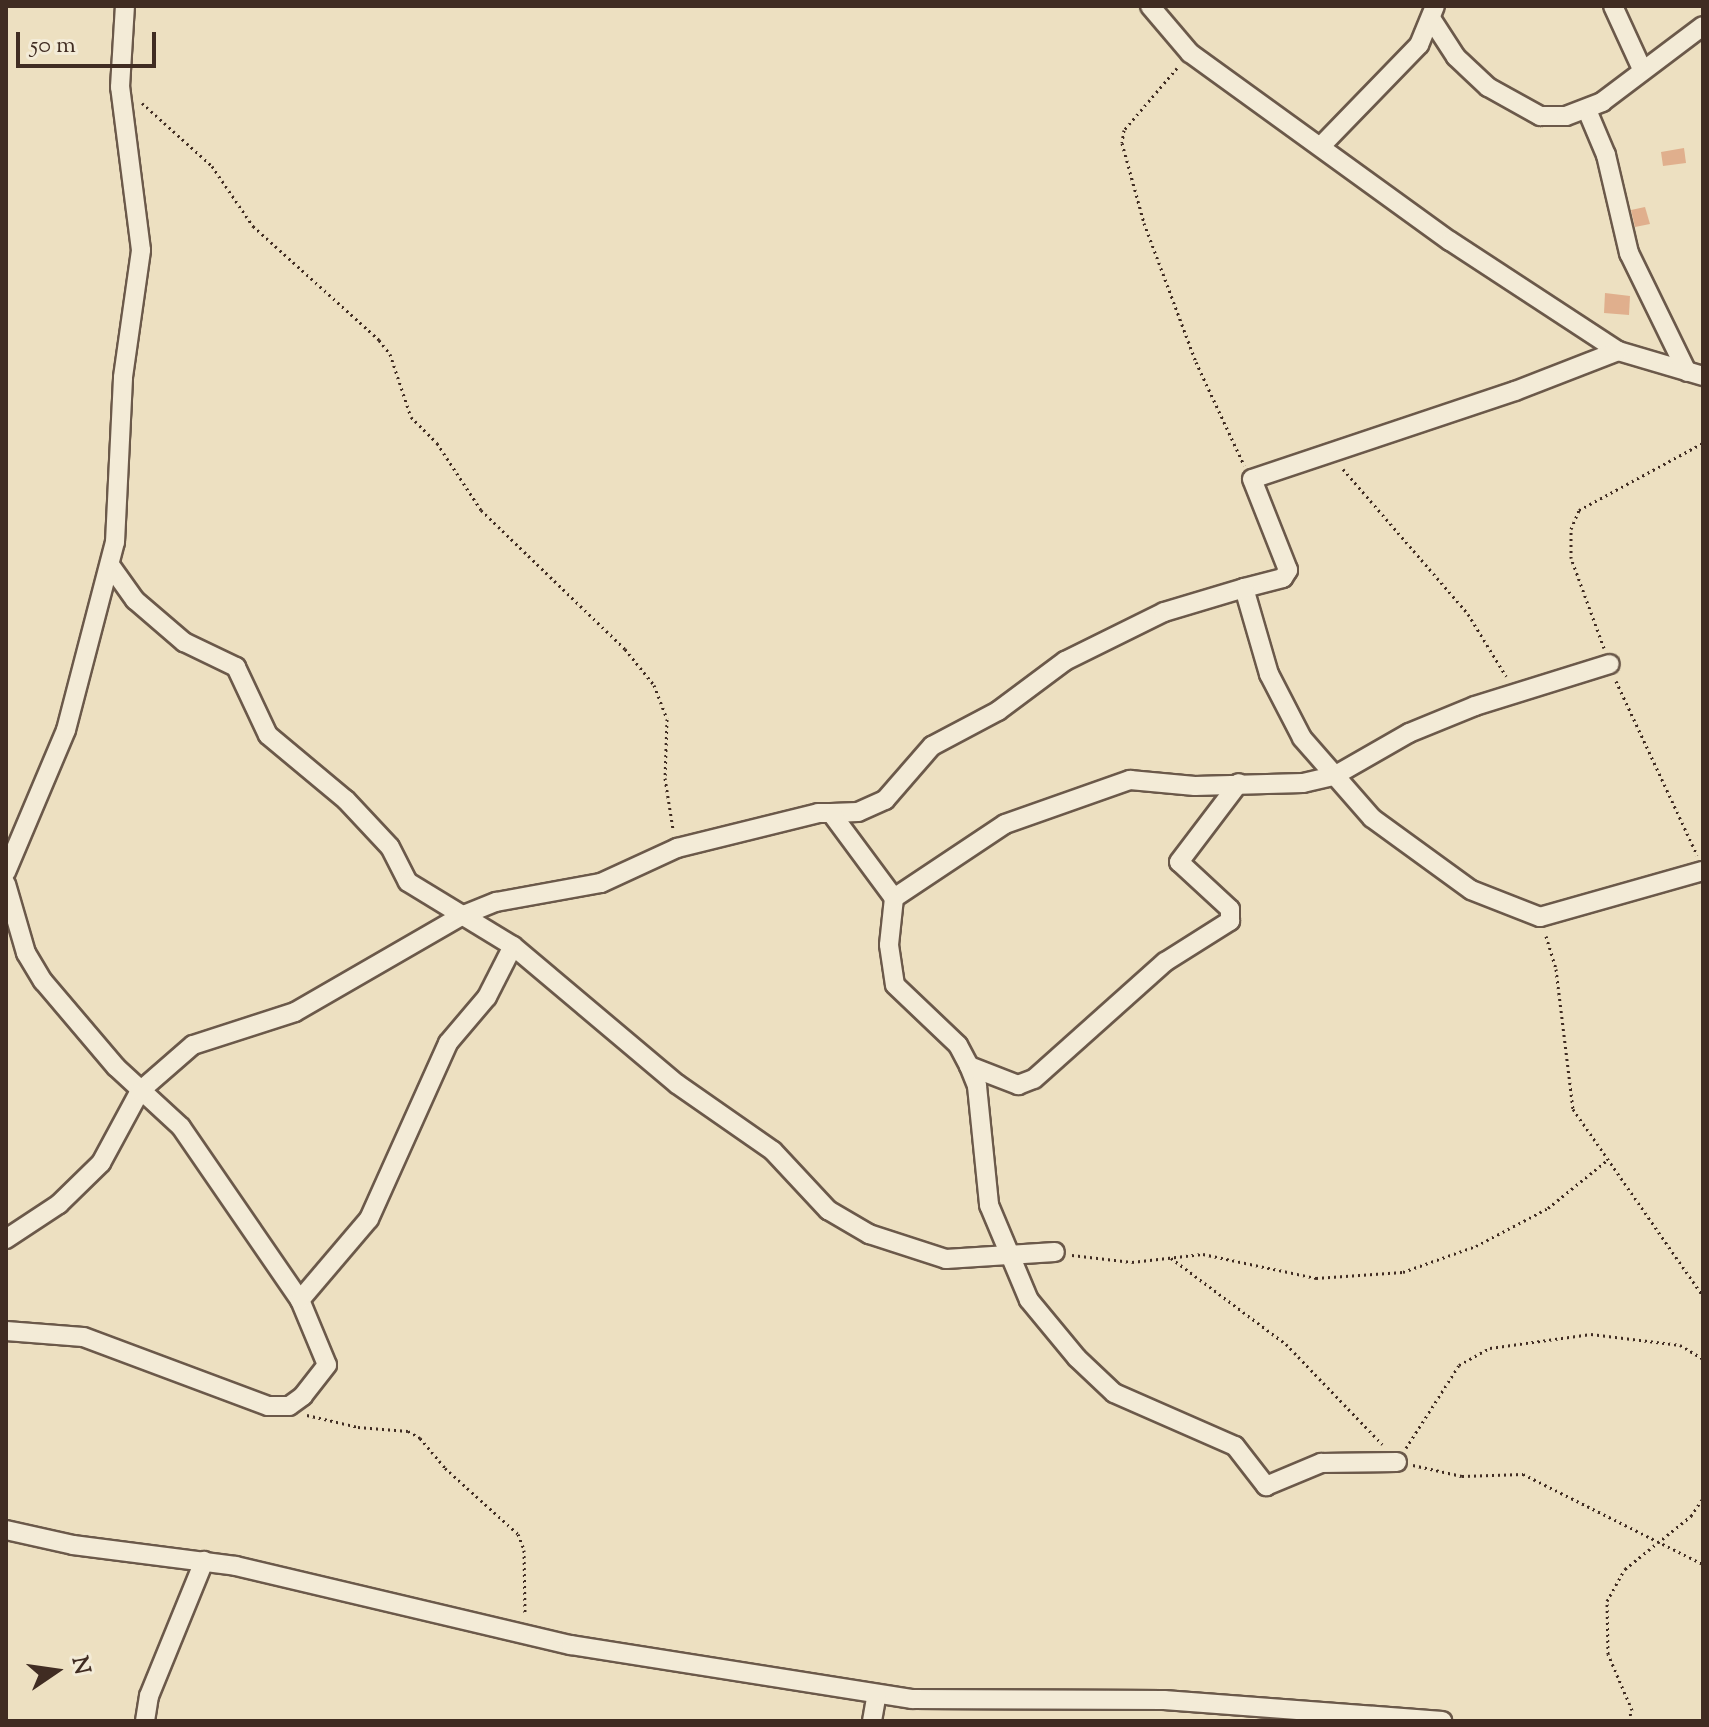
<!DOCTYPE html>
<html>
<head>
<meta charset="utf-8">
<style>
  body { margin:0 }
  #map { position:relative; width:1709px; height:1727px; overflow:hidden; background:#ede0c1; font-family:"Sorts Mill Goudy",serif }
  div>[style] { position:absolute }
  .building>* { inset:0; background:#e0af8d }
  .path>* { height:3px; margin-top:-1.5px; transform-origin:0; background:repeating-linear-gradient(90deg,#402c22 0 2px,transparent 0 6px) }
  .roads { filter:drop-shadow(2px 0 #6b594a) drop-shadow(-2px 0 #6b594a) drop-shadow(0 2px #6b594a) drop-shadow(0 -2px #6b594a) }
  .street>* { height:18px; margin:-9px; padding:0 9px; transform-origin:9px; border-radius:9px; background:#f3ebd7 }
  span { translate:-50% -50%; white-space:nowrap; text-align:center; line-height:1.15; -webkit-text-stroke:6px #f3ebd7; paint-order:stroke }
  .frame { position:absolute; inset:0; border:8px solid #402c22; pointer-events:none }
  .north { position:absolute; left:16px; top:1631px; width:80px; height:80px; -webkit-text-stroke:6px #f3ebd7; paint-order:stroke; rotate:77deg; font-size:22px; font-weight:700; line-height:32px; text-align:center; color:#402c22 }
  .north::after { content:''; display:block; margin:auto; width:28px; height:36px; background:#402c22; clip-path:polygon(50% 0,100% 100%,50% 72%,0 100%) }
  .scale { position:absolute; left:16px; top:32px; width:140px; height:36px; box-sizing:border-box; border:4px solid #402c22; border-top:0; padding-left:10px; font-size:24px; line-height:28px; white-space:nowrap; color:#402c22; -webkit-text-stroke:6px #f3ebd7; paint-order:stroke }
</style>
</head>
<body>
<div id="map">
  <div class="building">
    <i style="clip-path:polygon(1684px 148px,1686px 163px,1663px 166px,1661px 152px)"></i>
    <i style="clip-path:polygon(1645px 207px,1650px 224px,1635px 227px,1631px 210px)"></i>
    <i style="clip-path:polygon(1605px 293px,1630px 296px,1629px 315px,1604px 313px)"></i>
  </div>
  <div class="path">
    <i style="left:1177px;top:68px;width:82px;rotate:130.5deg"></i>
    <i style="left:1124px;top:130px;width:13px;rotate:99deg"></i>
    <i style="left:1122px;top:143px;width:83px;rotate:74.6deg"></i>
    <i style="left:1144px;top:223px;width:148px;rotate:69.5deg"></i>
    <i style="left:1196px;top:362px;width:114px;rotate:65deg"></i>
    <i style="left:142px;top:103px;width:94px;rotate:42deg"></i>
    <i style="left:212px;top:166px;width:73px;rotate:55.7deg"></i>
    <i style="left:253px;top:226px;width:170px;rotate:42.1deg"></i>
    <i style="left:379px;top:340px;width:18px;rotate:52deg"></i>
    <i style="left:390px;top:354px;width:66px;rotate:71.6deg"></i>
    <i style="left:411px;top:417px;width:37px;rotate:45deg"></i>
    <i style="left:437px;top:443px;width:80px;rotate:56.7deg"></i>
    <i style="left:481px;top:510px;width:200px;rotate:44deg"></i>
    <i style="left:625px;top:649px;width:46px;rotate:51.1deg"></i>
    <i style="left:654px;top:685px;width:36px;rotate:69deg"></i>
    <i style="left:667px;top:719px;width:59px;rotate:91.9deg"></i>
    <i style="left:665px;top:778px;width:52px;rotate:81.1deg"></i>
    <i style="left:1343px;top:469px;width:191px;rotate:49.2deg"></i>
    <i style="left:1468px;top:614px;width:73px;rotate:58.5deg"></i>
    <i style="left:1604px;top:648px;width:96px;rotate:-110.1deg"></i>
    <i style="left:1571px;top:558px;width:29px;rotate:-90deg"></i>
    <i style="left:1571px;top:529px;width:21px;rotate:-67deg"></i>
    <i style="left:1579px;top:510px;width:141px;rotate:-28.4deg"></i>
    <i style="left:1616px;top:681px;width:192px;rotate:65deg"></i>
    <i style="left:1546px;top:936px;width:34px;rotate:73deg"></i>
    <i style="left:1556px;top:969px;width:141px;rotate:83.1deg"></i>
    <i style="left:1573px;top:1109px;width:228px;rotate:55.2deg"></i>
    <i style="left:1072px;top:1255px;width:60px;rotate:6.7deg"></i>
    <i style="left:1132px;top:1262px;width:71px;rotate:-6.4deg"></i>
    <i style="left:1203px;top:1254px;width:116px;rotate:12deg"></i>
    <i style="left:1316px;top:1278px;width:87px;rotate:-3.9deg"></i>
    <i style="left:1403px;top:1272px;width:77px;rotate:-19.6deg"></i>
    <i style="left:1476px;top:1246px;width:81px;rotate:-27.8deg"></i>
    <i style="left:1548px;top:1208px;width:75px;rotate:-39deg"></i>
    <i style="left:1171px;top:1258px;width:144px;rotate:36.8deg"></i>
    <i style="left:1286px;top:1344px;width:139px;rotate:46.2deg"></i>
    <i style="left:307px;top:1415px;width:52px;rotate:13.2deg"></i>
    <i style="left:358px;top:1427px;width:50px;rotate:4.6deg"></i>
    <i style="left:408px;top:1431px;width:14px;rotate:30deg"></i>
    <i style="left:420px;top:1438px;width:39px;rotate:50deg"></i>
    <i style="left:445px;top:1468px;width:98px;rotate:42.1deg"></i>
    <i style="left:518px;top:1534px;width:17px;rotate:69deg"></i>
    <i style="left:524px;top:1550px;width:64px;rotate:89.1deg"></i>
    <i style="left:1406px;top:1448px;width:98px;rotate:-57.4deg"></i>
    <i style="left:1459px;top:1365px;width:35px;rotate:-29deg"></i>
    <i style="left:1490px;top:1348px;width:102px;rotate:-7.9deg"></i>
    <i style="left:1591px;top:1334px;width:90px;rotate:7deg"></i>
    <i style="left:1680px;top:1345px;width:27px;rotate:31deg"></i>
    <i style="left:1413px;top:1465px;width:50px;rotate:12.7deg"></i>
    <i style="left:1462px;top:1476px;width:61px;rotate:-1.9deg"></i>
    <i style="left:1523px;top:1474px;width:201px;rotate:26.6deg"></i>
    <i style="left:1628px;top:1721px;width:12px;rotate:-70deg"></i>
    <i style="left:1632px;top:1710px;width:61px;rotate:-113.2deg"></i>
    <i style="left:1608px;top:1654px;width:53px;rotate:-91.1deg"></i>
    <i style="left:1607px;top:1601px;width:37px;rotate:-61deg"></i>
    <i style="left:1625px;top:1569px;width:85px;rotate:-38.8deg"></i>
    <i style="left:1691px;top:1516px;width:22px;rotate:-56deg"></i>
  </div>
  <div class="roads">
    <div class="street">
      <i style="left:1150px;top:6px;width:62px;rotate:49.6deg"></i>
      <i style="left:1190px;top:53px;width:321px;rotate:35.9deg"></i>
      <i style="left:1450px;top:241px;width:201px;rotate:33.2deg"></i>
      <i style="left:1618px;top:351px;width:89px;rotate:16.4deg"></i>
      <i style="left:1613px;top:6px;width:69px;rotate:65.3deg"></i>
      <i style="left:1432px;top:20px;width:44px;rotate:57deg"></i>
      <i style="left:1456px;top:57px;width:44px;rotate:43.2deg"></i>
      <i style="left:1488px;top:87px;width:60px;rotate:29.1deg"></i>
      <i style="left:1540px;top:116px;width:26px"></i>
      <i style="left:1566px;top:116px;width:39px;rotate:-21deg"></i>
      <i style="left:1602px;top:102px;width:126px;rotate:-37deg"></i>
      <i style="left:1587px;top:110px;width:49px;rotate:67.1deg"></i>
      <i style="left:1606px;top:155px;width:101px;rotate:76.8deg"></i>
      <i style="left:1629px;top:253px;width:132px;rotate:64deg"></i>
      <i style="left:1321px;top:146px;width:141px;rotate:-45.9deg"></i>
      <i style="left:1419px;top:45px;width:42px;rotate:-67.7deg"></i>
      <i style="left:1618px;top:351px;width:110px;rotate:158.8deg"></i>
      <i style="left:1515px;top:391px;width:277px;rotate:161.5deg"></i>
      <i style="left:1252px;top:479px;width:98px;rotate:68.4deg"></i>
      <i style="left:1288px;top:570px;width:9px;rotate:122deg"></i>
      <i style="left:1283px;top:578px;width:40px;rotate:165.6deg"></i>
      <i style="left:1244px;top:588px;width:90px;rotate:73.8deg"></i>
      <i style="left:1269px;top:674px;width:72px;rotate:62.7deg"></i>
      <i style="left:1302px;top:738px;width:106px;rotate:48.8deg"></i>
      <i style="left:1372px;top:818px;width:122px;rotate:36deg"></i>
      <i style="left:1471px;top:890px;width:74px;rotate:21.4deg"></i>
      <i style="left:1540px;top:917px;width:169px;rotate:-15.8deg"></i>
      <i style="left:110px;top:565px;width:43px;rotate:54.5deg"></i>
      <i style="left:135px;top:600px;width:65px;rotate:40.6deg"></i>
      <i style="left:184px;top:642px;width:58px;rotate:25.7deg"></i>
      <i style="left:236px;top:667px;width:75px;rotate:64.8deg"></i>
      <i style="left:268px;top:735px;width:102px;rotate:39.8deg"></i>
      <i style="left:346px;top:800px;width:64px;rotate:46.9deg"></i>
      <i style="left:390px;top:847px;width:39px;rotate:63deg"></i>
      <i style="left:408px;top:882px;width:123px;rotate:31.4deg"></i>
      <i style="left:513px;top:946px;width:214px;rotate:40.1deg"></i>
      <i style="left:677px;top:1084px;width:117px;rotate:34.9deg"></i>
      <i style="left:773px;top:1151px;width:81px;rotate:47deg"></i>
      <i style="left:828px;top:1210px;width:48px;rotate:30.3deg"></i>
      <i style="left:869px;top:1234px;width:81px;rotate:18deg"></i>
      <i style="left:946px;top:1259px;width:109px;rotate:-3.7deg"></i>
      <i style="left:831px;top:813px;width:27px;rotate:-2deg"></i>
      <i style="left:858px;top:812px;width:30px;rotate:-24deg"></i>
      <i style="left:885px;top:800px;width:72px;rotate:-49deg"></i>
      <i style="left:932px;top:746px;width:75px;rotate:-27.9deg"></i>
      <i style="left:998px;top:711px;width:84px;rotate:-36.7deg"></i>
      <i style="left:1065px;top:661px;width:110px;rotate:-26.3deg"></i>
      <i style="left:1164px;top:612px;width:84px;rotate:-16.7deg"></i>
      <i style="left:6px;top:872px;width:154px;rotate:-67.1deg"></i>
      <i style="left:66px;top:730px;width:194px;rotate:-75.4deg"></i>
      <i style="left:115px;top:542px;width:165px;rotate:-87.2deg"></i>
      <i style="left:123px;top:377px;width:128px;rotate:-81.9deg"></i>
      <i style="left:141px;top:250px;width:164px;rotate:-97.3deg"></i>
      <i style="left:120px;top:87px;width:81px;rotate:-86.5deg"></i>
      <i style="left:6px;top:884px;width:72px;rotate:73.8deg"></i>
      <i style="left:26px;top:953px;width:33px;rotate:59deg"></i>
      <i style="left:43px;top:981px;width:113px;rotate:49.7deg"></i>
      <i style="left:116px;top:1067px;width:88px;rotate:42.7deg"></i>
      <i style="left:181px;top:1127px;width:210px;rotate:55.5deg"></i>
      <i style="left:300px;top:1300px;width:70px;rotate:67.4deg"></i>
      <i style="left:327px;top:1365px;width:39px;rotate:128deg"></i>
      <i style="left:303px;top:1396px;width:17px;rotate:144deg"></i>
      <i style="left:289px;top:1406px;width:21px;rotate:180deg"></i>
      <i style="left:268px;top:1406px;width:197px;rotate:-159.5deg"></i>
      <i style="left:83px;top:1337px;width:77px;rotate:-175.5deg"></i>
      <i style="left:894px;top:898px;width:47px;rotate:96.1deg"></i>
      <i style="left:889px;top:945px;width:40px;rotate:81.5deg"></i>
      <i style="left:895px;top:985px;width:87px;rotate:43.6deg"></i>
      <i style="left:958px;top:1045px;width:24px;rotate:62deg"></i>
      <i style="left:969px;top:1066px;width:22px;rotate:68deg"></i>
      <i style="left:977px;top:1086px;width:120px;rotate:84.2deg"></i>
      <i style="left:989px;top:1205px;width:103px;rotate:67.2deg"></i>
      <i style="left:1029px;top:1300px;width:75px;rotate:50.4deg"></i>
      <i style="left:1077px;top:1358px;width:51px;rotate:43.4deg"></i>
      <i style="left:1114px;top:1393px;width:132px;rotate:23.7deg"></i>
      <i style="left:1235px;top:1446px;width:51px;rotate:52.2deg"></i>
      <i style="left:1266px;top:1486px;width:60px;rotate:-22.7deg"></i>
      <i style="left:1321px;top:1463px;width:76px;rotate:-0.8deg"></i>
      <i style="left:969px;top:1066px;width:53px;rotate:21.2deg"></i>
      <i style="left:1018px;top:1085px;width:17px;rotate:-21deg"></i>
      <i style="left:1034px;top:1079px;width:176px;rotate:-41.8deg"></i>
      <i style="left:1165px;top:962px;width:77px;rotate:-32.2deg"></i>
      <i style="left:1230px;top:921px;width:12px;rotate:-90deg"></i>
      <i style="left:1230px;top:909px;width:69px;rotate:-137.3deg"></i>
      <i style="left:1179px;top:862px;width:99px;rotate:-52.8deg"></i>
      <i style="left:6px;top:1239px;width:64px;rotate:-33.4deg"></i>
      <i style="left:59px;top:1204px;width:59px;rotate:-44.3deg"></i>
      <i style="left:101px;top:1163px;width:82px;rotate:-61.6deg"></i>
      <i style="left:140px;top:1091px;width:70px;rotate:-41deg"></i>
      <i style="left:193px;top:1045px;width:107px;rotate:-17.9deg"></i>
      <i style="left:295px;top:1012px;width:192px;rotate:-30deg"></i>
      <i style="left:461px;top:916px;width:38px;rotate:-22deg"></i>
      <i style="left:496px;top:902px;width:107px;rotate:-10.3deg"></i>
      <i style="left:601px;top:883px;width:84px;rotate:-24.7deg"></i>
      <i style="left:677px;top:848px;width:145px;rotate:-13.9deg"></i>
      <i style="left:818px;top:813px;width:13px"></i>
      <i style="left:831px;top:813px;width:106px;rotate:53.5deg"></i>
      <i style="left:894px;top:898px;width:133px;rotate:-33.7deg"></i>
      <i style="left:1005px;top:824px;width:133px;rotate:-19.4deg"></i>
      <i style="left:1130px;top:780px;width:65px;rotate:5.3deg"></i>
      <i style="left:1195px;top:786px;width:108px;rotate:-1.6deg"></i>
      <i style="left:1303px;top:783px;width:32px;rotate:-13deg"></i>
      <i style="left:1334px;top:776px;width:86px;rotate:-29.8deg"></i>
      <i style="left:1409px;top:733px;width:71px;rotate:-22.2deg"></i>
      <i style="left:1475px;top:706px;width:141px;rotate:-17.3deg"></i>
      <i style="left:300px;top:1300px;width:106px;rotate:-49.6deg"></i>
      <i style="left:369px;top:1219px;width:193px;rotate:-65.8deg"></i>
      <i style="left:448px;top:1043px;width:60px;rotate:-49.7deg"></i>
      <i style="left:487px;top:997px;width:57px;rotate:-63deg"></i>
      <i style="left:6px;top:1530px;width:69px;rotate:12.6deg"></i>
      <i style="left:73px;top:1545px;width:164px;rotate:7.3deg"></i>
      <i style="left:236px;top:1566px;width:344px;rotate:13.3deg"></i>
      <i style="left:571px;top:1645px;width:345px;rotate:9deg"></i>
      <i style="left:912px;top:1699px;width:252px;rotate:0.2deg"></i>
      <i style="left:1164px;top:1700px;width:279px;rotate:4.3deg"></i>
      <i style="left:145px;top:1721px;width:25px;rotate:-81deg"></i>
      <i style="left:149px;top:1696px;width:146px;rotate:-67.8deg"></i>
      <i style="left:872px;top:1721px;width:27px;rotate:-80deg"></i>
    </div>
  </div>
  <div class="frame"></div>
  <div class="north">N</div>
  <div class="scale">50 m</div>
</div>
</body>
</html>
